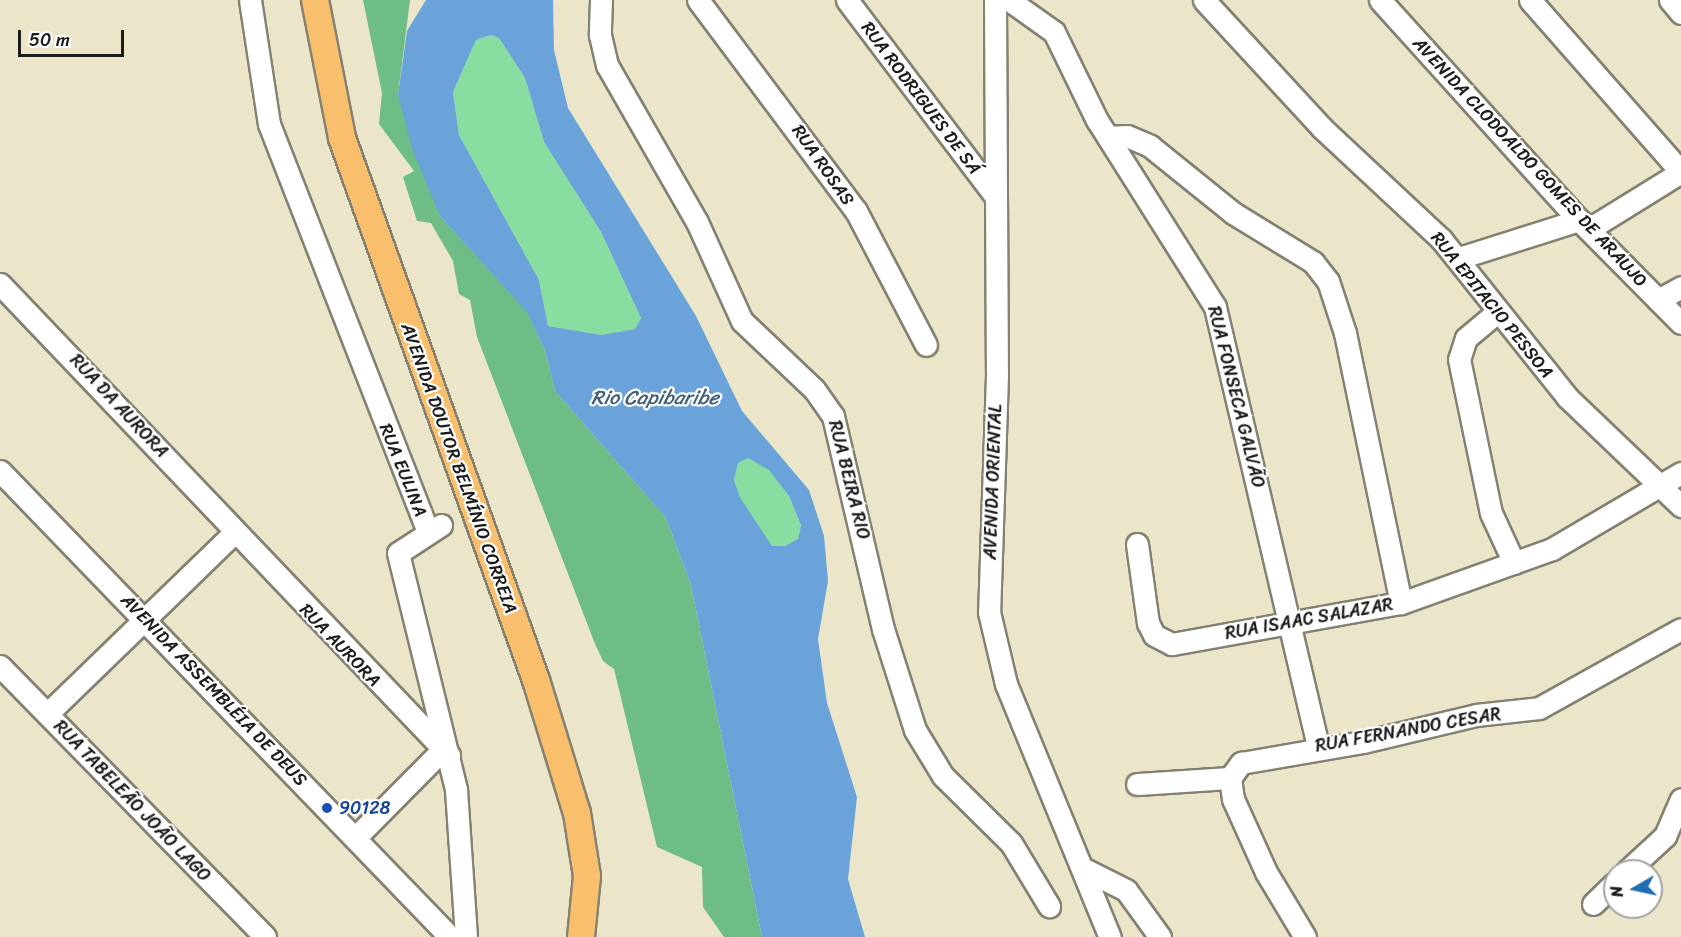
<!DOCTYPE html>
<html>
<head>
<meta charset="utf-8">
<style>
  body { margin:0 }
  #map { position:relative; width:1681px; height:937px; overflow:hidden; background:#ebe6c9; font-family:Sriracha,sans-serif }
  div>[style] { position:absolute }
  .green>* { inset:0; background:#88dda0 }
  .forest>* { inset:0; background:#6ebc86 }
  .water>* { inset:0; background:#69a3d9 }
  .roads { filter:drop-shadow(2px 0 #848172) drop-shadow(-2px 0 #848172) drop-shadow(0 2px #848172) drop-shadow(0 -2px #848172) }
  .minor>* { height:21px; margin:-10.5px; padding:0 10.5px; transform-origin:10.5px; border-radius:10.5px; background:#fff }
  .major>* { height:26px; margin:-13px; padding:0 13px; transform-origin:13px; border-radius:13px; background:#f9bf6d }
  .dots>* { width:16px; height:16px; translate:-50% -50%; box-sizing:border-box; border:3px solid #fff; border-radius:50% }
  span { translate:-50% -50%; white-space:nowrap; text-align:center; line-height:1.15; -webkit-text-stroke:4.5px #fff; paint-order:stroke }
  .street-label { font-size:18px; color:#1c1c1c }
  .transit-label { font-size:18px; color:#164399 }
  .left { translate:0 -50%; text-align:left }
  .water-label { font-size:20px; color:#42607a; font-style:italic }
  .north { position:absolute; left:1603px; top:859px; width:60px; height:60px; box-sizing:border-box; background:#fff; border:2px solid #a4a4a4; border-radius:50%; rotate:261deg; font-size:16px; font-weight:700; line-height:24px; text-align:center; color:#1c1c1c }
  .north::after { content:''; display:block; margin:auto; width:21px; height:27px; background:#1f6fb2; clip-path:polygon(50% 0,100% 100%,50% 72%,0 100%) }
  .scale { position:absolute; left:18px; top:30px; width:106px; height:27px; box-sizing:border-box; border:3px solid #1c1c1c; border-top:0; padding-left:8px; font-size:18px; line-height:21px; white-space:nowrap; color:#1c1c1c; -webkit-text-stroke:4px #fff; paint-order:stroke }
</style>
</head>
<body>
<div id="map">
  <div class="green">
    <i style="clip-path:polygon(491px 35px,499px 38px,525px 78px,544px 142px,601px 232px,641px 318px,635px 329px,601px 335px,548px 326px,539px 280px,459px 135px,453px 92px,476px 40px)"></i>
    <i style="clip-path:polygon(748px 458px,769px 469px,789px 496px,801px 525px,798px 539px,785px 546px,772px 546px,740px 497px,734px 480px,738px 463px)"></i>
  </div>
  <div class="forest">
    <i style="clip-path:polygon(363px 0,410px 0,398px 95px,440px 216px,527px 311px,545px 351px,555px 391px,666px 518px,691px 585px,762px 937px,724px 937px,703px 907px,702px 867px,657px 847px,614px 669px,603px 661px,595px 644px,477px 337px,470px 300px,459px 294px,453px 261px,431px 223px,417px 221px,403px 177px,414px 171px,379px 124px,382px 93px)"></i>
  </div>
  <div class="water">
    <i style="clip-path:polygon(evenodd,426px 0,553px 0,554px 50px,568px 108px,696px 316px,742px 411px,809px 490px,824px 536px,828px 581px,818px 639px,827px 703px,857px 797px,848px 879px,865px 937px,762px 937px,691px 585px,666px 518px,555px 391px,545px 351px,527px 312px,440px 216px,413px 151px,398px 95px,407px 31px,426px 0,491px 35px,499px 38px,525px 78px,544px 142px,601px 232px,641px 318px,635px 329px,601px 335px,548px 326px,539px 280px,459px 135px,453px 92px,476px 40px,491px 35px,426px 0,748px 458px,769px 470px,789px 496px,801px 525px,798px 539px,785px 546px,772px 546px,740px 497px,734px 480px,738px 463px,748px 458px)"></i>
  </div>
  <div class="roads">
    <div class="minor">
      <i style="left:250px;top:0;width:125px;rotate:81.3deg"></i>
      <i style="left:269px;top:124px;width:438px;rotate:68.7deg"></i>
      <i style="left:601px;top:0;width:35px;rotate:92deg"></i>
      <i style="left:600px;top:35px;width:31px;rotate:77deg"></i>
      <i style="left:607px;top:65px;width:181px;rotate:60.2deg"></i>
      <i style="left:697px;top:222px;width:109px;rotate:65.6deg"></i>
      <i style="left:742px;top:321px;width:99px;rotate:43.4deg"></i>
      <i style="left:814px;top:389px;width:33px;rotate:55deg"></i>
      <i style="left:833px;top:416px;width:219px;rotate:76.8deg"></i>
      <i style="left:883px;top:629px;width:106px;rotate:72.4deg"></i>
      <i style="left:915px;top:730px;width:54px;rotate:58.7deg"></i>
      <i style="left:943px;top:776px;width:95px;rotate:44.6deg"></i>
      <i style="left:1011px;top:843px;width:74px;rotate:58.9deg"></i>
      <i style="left:698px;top:0;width:264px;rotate:53.2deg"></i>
      <i style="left:856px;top:211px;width:151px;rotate:62.4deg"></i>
      <i style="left:847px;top:0;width:246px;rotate:52.9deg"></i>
      <i style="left:995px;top:0;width:375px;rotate:89.7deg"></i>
      <i style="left:997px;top:375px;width:237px;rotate:91.9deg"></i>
      <i style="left:989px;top:612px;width:74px;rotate:76.7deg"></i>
      <i style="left:1006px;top:684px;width:274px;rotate:67.7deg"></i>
      <i style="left:1009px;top:0;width:55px;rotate:35.4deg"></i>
      <i style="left:1054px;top:32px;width:98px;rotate:64deg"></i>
      <i style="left:1097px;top:120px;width:221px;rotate:57.7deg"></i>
      <i style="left:1215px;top:307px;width:452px;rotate:76.8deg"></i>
      <i style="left:1204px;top:0;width:174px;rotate:47.3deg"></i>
      <i style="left:1322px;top:128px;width:163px;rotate:43deg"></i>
      <i style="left:1441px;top:239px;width:202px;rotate:51.4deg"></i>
      <i style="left:1567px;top:397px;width:158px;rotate:43.7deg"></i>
      <i style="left:1380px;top:0;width:297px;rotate:47.9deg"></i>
      <i style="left:1579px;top:220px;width:145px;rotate:45.3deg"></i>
      <i style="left:1530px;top:0;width:229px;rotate:48.7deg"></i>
      <i style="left:1670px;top:0;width:17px;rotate:50deg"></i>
      <i style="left:1108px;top:137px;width:19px;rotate:-3deg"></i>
      <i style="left:1127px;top:136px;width:25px;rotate:23deg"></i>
      <i style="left:1150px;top:146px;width:107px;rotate:38.9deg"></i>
      <i style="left:1233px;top:213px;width:94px;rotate:31.5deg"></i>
      <i style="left:1313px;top:262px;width:24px;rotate:52deg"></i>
      <i style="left:1328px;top:281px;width:55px;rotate:71.9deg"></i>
      <i style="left:1345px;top:333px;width:276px;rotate:78.3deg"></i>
      <i style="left:1589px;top:229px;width:108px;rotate:-31.8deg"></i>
      <i style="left:1459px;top:258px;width:126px;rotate:-17.6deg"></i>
      <i style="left:0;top:284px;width:651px;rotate:46.37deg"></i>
      <i style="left:1658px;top:300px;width:26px;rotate:-29deg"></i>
      <i style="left:1496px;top:313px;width:39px;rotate:140deg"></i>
      <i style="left:1466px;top:338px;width:22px;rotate:108deg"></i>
      <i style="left:1459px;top:359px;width:157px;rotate:78.3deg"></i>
      <i style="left:1491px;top:513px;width:55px;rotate:65.3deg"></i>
      <i style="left:0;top:471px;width:648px;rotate:46deg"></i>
      <i style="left:441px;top:525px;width:51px;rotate:146.9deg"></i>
      <i style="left:398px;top:553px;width:244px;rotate:76.2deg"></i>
      <i style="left:456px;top:790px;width:147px;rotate:86.1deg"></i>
      <i style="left:1137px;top:544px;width:80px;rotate:82.1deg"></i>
      <i style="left:1148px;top:623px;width:13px;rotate:63deg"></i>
      <i style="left:1154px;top:635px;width:20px;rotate:27deg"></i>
      <i style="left:1172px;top:644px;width:233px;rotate:-10.2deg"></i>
      <i style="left:1401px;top:603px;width:160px;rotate:-19.7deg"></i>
      <i style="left:1552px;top:549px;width:150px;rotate:-30.5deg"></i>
      <i style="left:0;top:666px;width:379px;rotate:45.6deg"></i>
      <i style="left:47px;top:714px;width:262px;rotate:-44.1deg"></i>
      <i style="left:1137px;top:784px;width:93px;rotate:-3.7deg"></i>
      <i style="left:356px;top:837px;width:122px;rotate:-45.3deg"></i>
      <i style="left:1086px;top:870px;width:45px;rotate:26.6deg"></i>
      <i style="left:1126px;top:890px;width:58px;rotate:54.1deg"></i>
      <i style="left:1627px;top:871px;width:52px;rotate:-42.6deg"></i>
      <i style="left:1665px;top:836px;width:40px;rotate:-66.6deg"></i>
      <i style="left:1593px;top:904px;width:30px;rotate:-44deg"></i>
      <i style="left:1305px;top:937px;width:76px;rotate:-121deg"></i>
      <i style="left:1266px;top:872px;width:80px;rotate:-114.3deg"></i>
      <i style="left:1233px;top:799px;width:21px;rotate:-98deg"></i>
      <i style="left:1230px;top:778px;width:19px;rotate:-54deg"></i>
      <i style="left:1241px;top:763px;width:124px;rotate:-9.8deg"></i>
      <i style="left:1363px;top:742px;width:116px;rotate:-13.4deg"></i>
      <i style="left:1476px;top:715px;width:63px;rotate:-6.3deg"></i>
      <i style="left:1539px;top:708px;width:162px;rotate:-29.1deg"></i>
    </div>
    <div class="major">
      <i style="left:315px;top:0;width:141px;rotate:78.9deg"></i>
      <i style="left:342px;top:138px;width:576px;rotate:70.31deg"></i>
      <i style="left:536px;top:680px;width:139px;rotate:72.9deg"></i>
      <i style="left:577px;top:813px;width:64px;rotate:81deg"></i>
      <i style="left:587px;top:876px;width:61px;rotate:95.6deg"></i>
    </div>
  </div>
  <div class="dots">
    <i style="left:327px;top:808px;background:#1a4fb4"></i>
  </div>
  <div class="street-label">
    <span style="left:921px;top:98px;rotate:53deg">RUA RODRIGUES DE SÁ</span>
    <span style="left:1530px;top:162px;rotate:47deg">AVENIDA CLODOALDO GOMES DE ARAUJO</span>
    <span style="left:823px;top:165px;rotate:55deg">RUA ROSAS</span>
    <span style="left:1492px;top:305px;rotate:51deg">RUA EPITACIO PESSOA</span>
    <span style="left:1236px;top:397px;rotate:76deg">RUA FONSECA GALVÃO</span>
    <span style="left:119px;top:406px;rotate:47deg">RUA DA AURORA</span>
    <span style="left:459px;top:468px;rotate:70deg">AVENIDA DOUTOR BELMÍNIO CORREIA</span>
    <span style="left:403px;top:470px;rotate:68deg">RUA EULINA</span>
    <span style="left:849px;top:480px;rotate:76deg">RUA BEIRA RIO</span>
    <span style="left:993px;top:482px;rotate:-88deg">AVENIDA ORIENTAL</span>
    <span style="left:1309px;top:619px;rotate:-10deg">RUA ISAAC SALAZAR</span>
    <span style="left:340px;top:645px;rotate:46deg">RUA AURORA</span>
    <span style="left:214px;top:690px;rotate:46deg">AVENIDA ASSEMBLÉIA DE DEUS</span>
    <span style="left:1408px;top:730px;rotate:-10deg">RUA FERNANDO CESAR</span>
    <span style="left:132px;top:801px;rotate:46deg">RUA TABELEÃO JOÃO LAGO</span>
  </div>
  <div class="transit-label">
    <span class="left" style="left:339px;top:808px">90128</span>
  </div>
  <div class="water-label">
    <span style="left:655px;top:397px">Rio Capibaribe</span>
  </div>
  <div class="north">N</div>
  <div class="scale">50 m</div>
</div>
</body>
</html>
